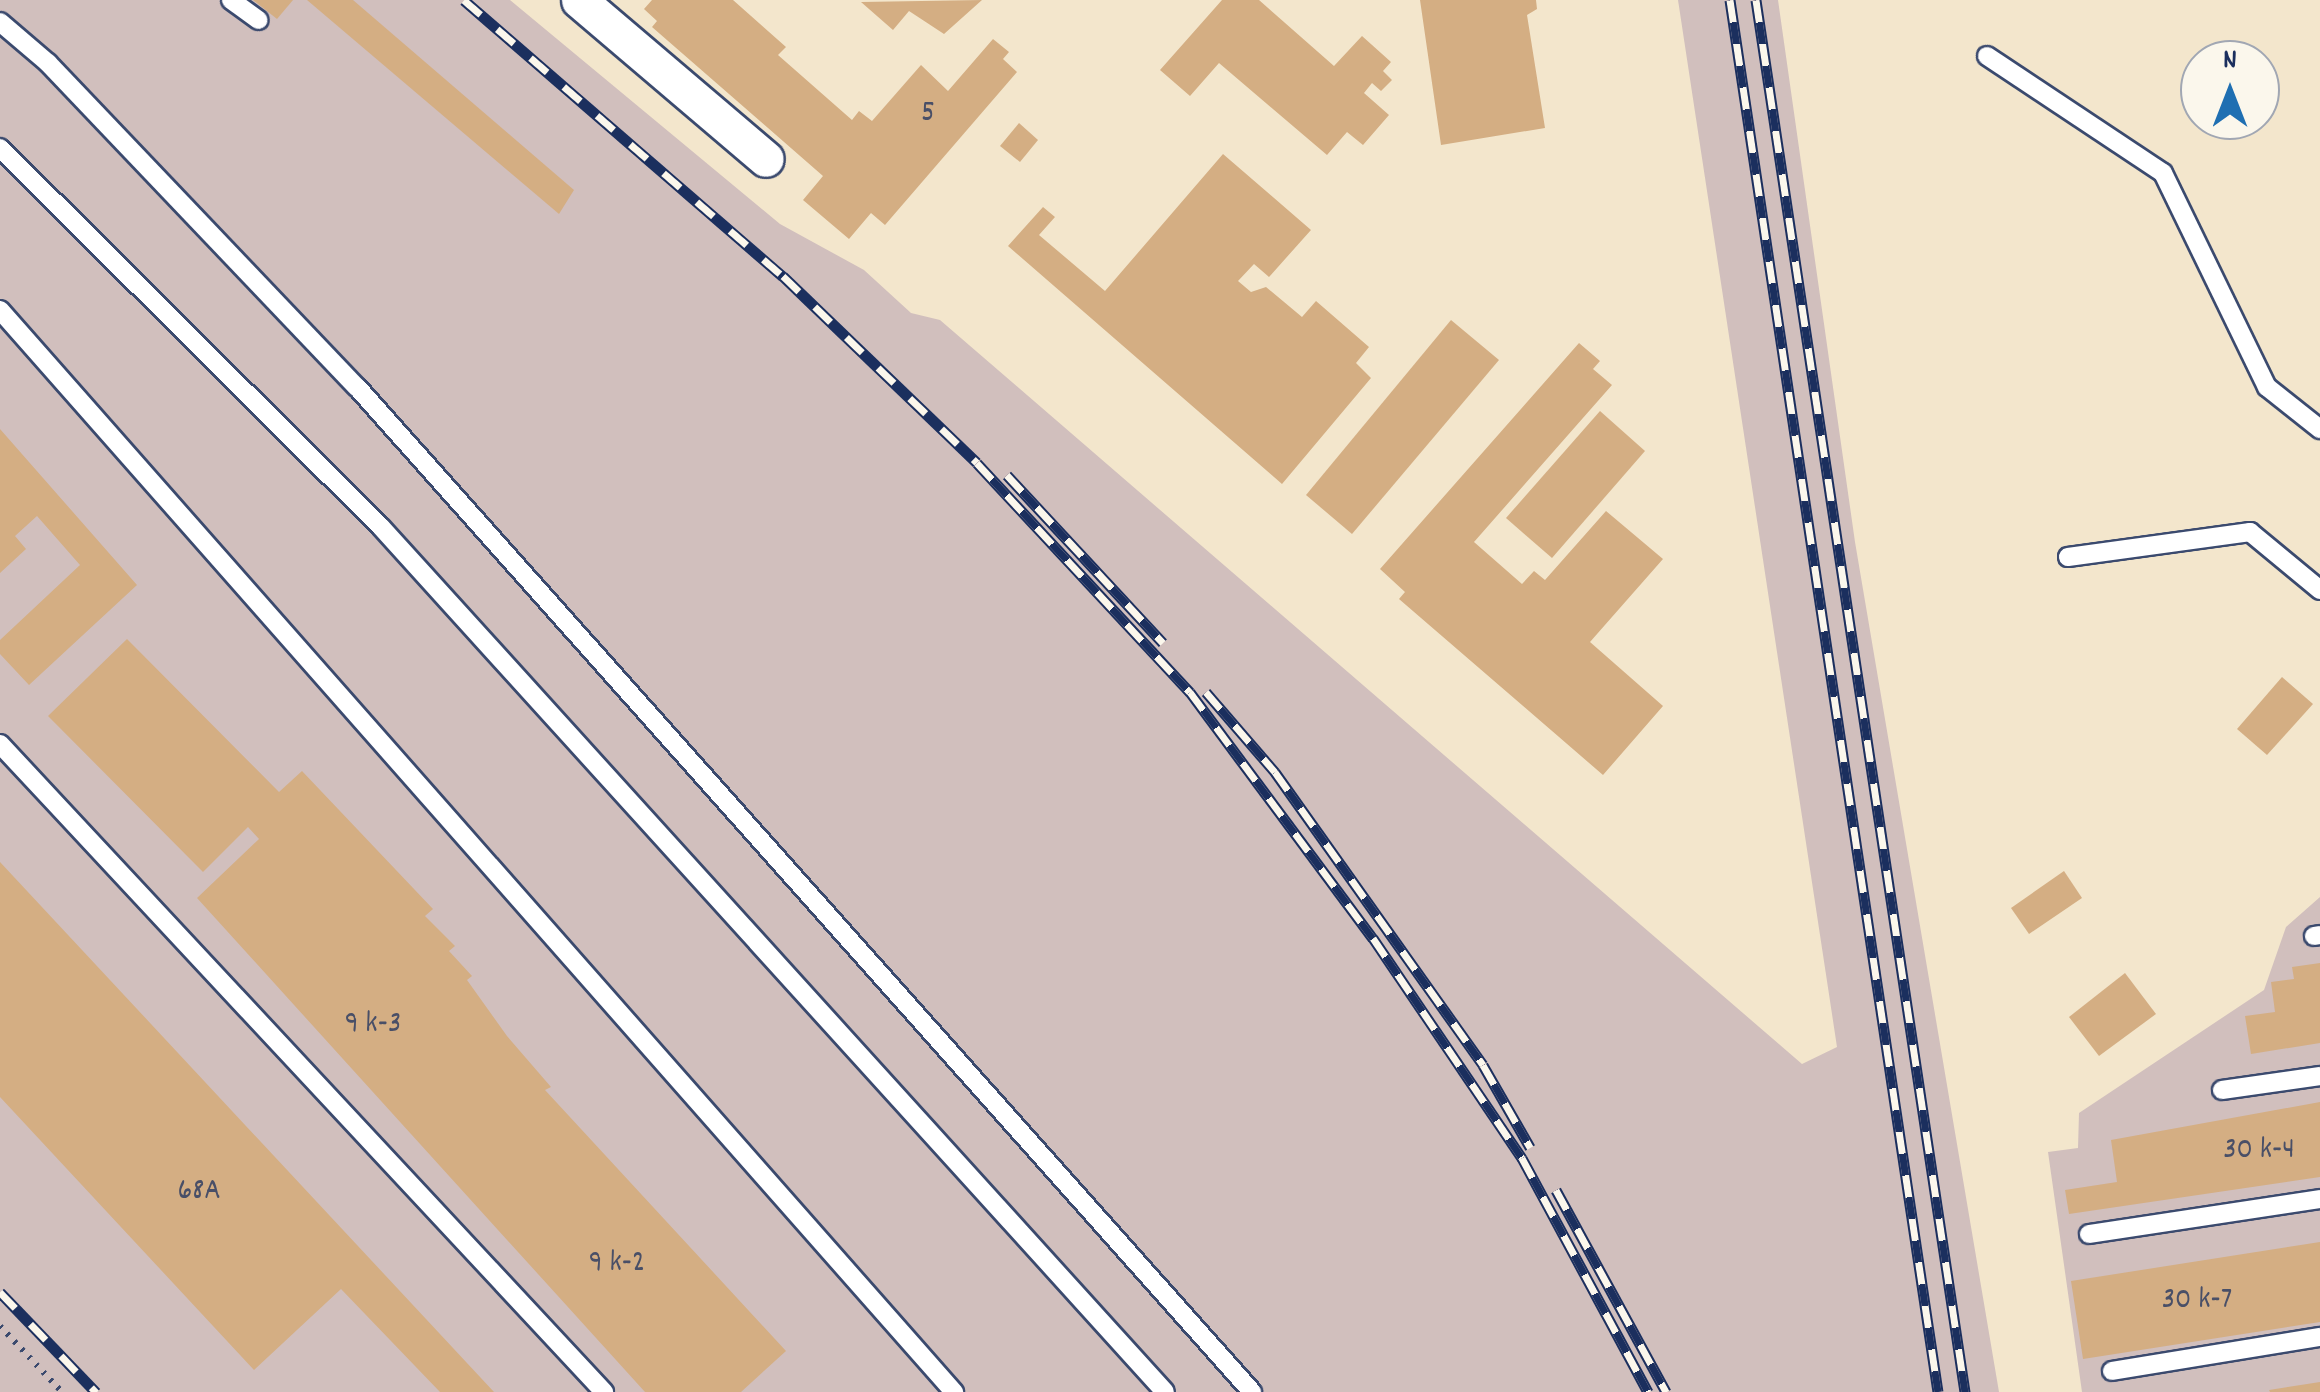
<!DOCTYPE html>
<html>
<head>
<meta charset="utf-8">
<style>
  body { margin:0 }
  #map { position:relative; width:2320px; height:1392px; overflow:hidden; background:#f3e6cc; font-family:Dekko,sans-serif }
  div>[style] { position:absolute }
  .industrial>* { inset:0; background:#d1bfbd }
  .building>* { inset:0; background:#d4ae83 }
  .path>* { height:6px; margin-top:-3px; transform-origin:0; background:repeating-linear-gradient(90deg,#3b4a6e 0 2.5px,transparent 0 10.5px) }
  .roads { filter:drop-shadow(2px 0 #3b4a6e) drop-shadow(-2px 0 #3b4a6e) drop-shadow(0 2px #3b4a6e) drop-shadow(0 -2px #3b4a6e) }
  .lane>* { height:18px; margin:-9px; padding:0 9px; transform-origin:9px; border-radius:9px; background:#fff }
  .street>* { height:35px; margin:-17.5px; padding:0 17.5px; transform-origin:17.5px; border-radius:17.5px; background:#fff }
  .rail>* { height:11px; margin-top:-5.5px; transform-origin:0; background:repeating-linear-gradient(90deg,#fbf7ec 0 22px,#1b2f5e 0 44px); box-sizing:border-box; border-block:2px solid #1b2f5e }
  span { translate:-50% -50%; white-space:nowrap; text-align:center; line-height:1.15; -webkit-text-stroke:10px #fbf7ec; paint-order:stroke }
  .number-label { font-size:30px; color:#494f67 }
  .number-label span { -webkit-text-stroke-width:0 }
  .north { position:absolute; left:2180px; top:40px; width:100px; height:100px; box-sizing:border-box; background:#fbf7ec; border:2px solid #a1a7b3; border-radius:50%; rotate:0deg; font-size:28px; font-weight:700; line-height:40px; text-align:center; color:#1b2f5e }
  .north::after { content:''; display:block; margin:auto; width:35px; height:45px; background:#1f6fb2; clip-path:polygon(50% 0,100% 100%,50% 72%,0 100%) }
</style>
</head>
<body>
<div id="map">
  <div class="industrial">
    <i style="clip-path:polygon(0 0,510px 0,780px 224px,864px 270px,911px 313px,940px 320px,1802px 1064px,1837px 1047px,1678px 0,1778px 0,1855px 542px,1999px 1392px,0 1392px)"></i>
    <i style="clip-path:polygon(2320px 897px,2320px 1392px,2082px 1392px,2048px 1152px,2078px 1148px,2079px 1113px,2264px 990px,2286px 927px)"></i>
  </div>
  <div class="building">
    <i style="clip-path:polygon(253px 0,293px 0,277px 19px)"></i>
    <i style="clip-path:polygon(307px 0,353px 0,574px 190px,559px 214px)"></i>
    <i style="clip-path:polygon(652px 0,733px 0,786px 47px,778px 55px,852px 120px,859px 111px,872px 121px,921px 65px,948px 91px,993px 39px,1009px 52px,1003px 59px,1017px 72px,885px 225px,871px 213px,849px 239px,803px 200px,823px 176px,652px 27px,657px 21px,644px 9px)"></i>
    <i style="clip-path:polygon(982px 0,944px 34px,909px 11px,893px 30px,861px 2px)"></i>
    <i style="clip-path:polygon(1222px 0,1259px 0,1334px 66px,1362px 36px,1391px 62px,1383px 71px,1392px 80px,1381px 91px,1372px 83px,1364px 93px,1389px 115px,1363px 145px,1347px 132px,1327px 155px,1219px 63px,1190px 96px,1160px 70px)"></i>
    <i style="clip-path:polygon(1420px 0,1536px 0,1537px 9px,1527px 15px,1545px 128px,1441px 145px)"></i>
    <i style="clip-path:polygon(1019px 123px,1038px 140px,1020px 162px,1000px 146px)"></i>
    <i style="clip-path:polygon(1223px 154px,1311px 230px,1269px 277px,1254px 264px,1238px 281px,1251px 292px,1266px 287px,1302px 317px,1316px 301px,1369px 347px,1356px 363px,1371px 378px,1282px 484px,1008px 246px,1043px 207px,1055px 217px,1039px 235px,1105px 291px)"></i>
    <i style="clip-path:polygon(1451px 320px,1499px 360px,1352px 534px,1306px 495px)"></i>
    <i style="clip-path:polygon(1579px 343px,1600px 361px,1593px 369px,1612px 385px,1474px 542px,1522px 584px,1534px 571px,1545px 580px,1606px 511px,1663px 559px,1590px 642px,1663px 706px,1603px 775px,1399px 599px,1405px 592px,1380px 569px)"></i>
    <i style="clip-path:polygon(1600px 411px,1645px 451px,1552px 558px,1506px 518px)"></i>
    <i style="clip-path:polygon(0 429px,137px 585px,29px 685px,0 654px,0 640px,80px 565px,37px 516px,15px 536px,26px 549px,0 573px)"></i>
    <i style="clip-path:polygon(127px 639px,279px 792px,302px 771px,433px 909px,425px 916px,455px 946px,449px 951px,472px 976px,467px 980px,507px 1036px,551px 1087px,545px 1090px,786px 1351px,741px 1392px,645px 1392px,197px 898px,259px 839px,248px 827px,203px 872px,48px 716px)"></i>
    <i style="clip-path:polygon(2282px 677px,2313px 704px,2267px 755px,2237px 729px)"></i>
    <i style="clip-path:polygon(0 862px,426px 1319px,494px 1392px,440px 1392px,341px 1289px,254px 1370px,0 1097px)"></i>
    <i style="clip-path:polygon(2064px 871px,2082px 898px,2029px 934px,2011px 908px)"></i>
    <i style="clip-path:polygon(2320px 963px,2320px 1043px,2251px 1054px,2245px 1016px,2275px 1012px,2271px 982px,2294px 979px,2292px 967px)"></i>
    <i style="clip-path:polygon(2125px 973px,2156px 1014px,2099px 1056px,2069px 1017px)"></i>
    <i style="clip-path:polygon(2320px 1102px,2320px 1177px,2069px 1214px,2065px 1190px,2117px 1182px,2111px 1140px)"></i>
    <i style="clip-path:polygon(2320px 1242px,2320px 1322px,2083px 1359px,2071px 1281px)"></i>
    <i style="clip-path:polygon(2320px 1382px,2320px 1392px,2270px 1392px,2269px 1390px)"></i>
  </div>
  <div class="path">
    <i style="left:0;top:1326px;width:91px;rotate:46.8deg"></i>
  </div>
  <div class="roads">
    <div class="lane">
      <i style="left:231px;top:0;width:34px;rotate:36deg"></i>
      <i style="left:0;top:22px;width:63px;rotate:40.5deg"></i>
      <i style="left:48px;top:63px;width:448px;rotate:46.4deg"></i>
      <i style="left:357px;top:387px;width:1346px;rotate:48.31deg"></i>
      <i style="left:1987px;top:56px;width:211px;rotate:33.6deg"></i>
      <i style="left:2163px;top:173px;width:238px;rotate:64.1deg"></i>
      <i style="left:2267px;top:387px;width:68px;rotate:38.4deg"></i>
      <i style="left:0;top:148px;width:537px;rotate:44.85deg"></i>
      <i style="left:381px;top:527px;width:1167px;rotate:47.81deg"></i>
      <i style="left:0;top:310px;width:1443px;rotate:48.6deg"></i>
      <i style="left:2068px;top:557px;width:184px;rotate:-7.8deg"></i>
      <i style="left:2250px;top:532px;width:91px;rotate:39.6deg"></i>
      <i style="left:0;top:744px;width:886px;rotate:47.01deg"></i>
      <i style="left:2314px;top:936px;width:6px;rotate:-9deg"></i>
      <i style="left:2222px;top:1090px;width:99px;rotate:-8.1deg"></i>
      <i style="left:2089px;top:1234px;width:234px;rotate:-8.6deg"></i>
      <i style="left:2112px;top:1371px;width:211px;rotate:-9.3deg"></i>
    </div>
    <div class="street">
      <i style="left:579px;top:0;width:245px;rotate:40.4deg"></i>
    </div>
  </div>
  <div class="rail">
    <i style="left:464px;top:0;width:422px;rotate:40.9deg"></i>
    <i style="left:783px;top:276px;width:269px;rotate:43.9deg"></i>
    <i style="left:977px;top:463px;width:313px;rotate:47.1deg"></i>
    <i style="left:1190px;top:692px;width:307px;rotate:53.4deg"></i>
    <i style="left:1373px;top:938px;width:266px;rotate:55.9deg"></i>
    <i style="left:1522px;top:1158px;width:266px;rotate:61.7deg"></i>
    <i style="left:1730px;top:0;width:1407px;rotate:81.5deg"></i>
    <i style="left:1756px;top:0;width:1408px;rotate:81.46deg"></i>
    <i style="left:1007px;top:475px;width:229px;rotate:47.1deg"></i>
    <i style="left:1206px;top:692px;width:106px;rotate:49.2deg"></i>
    <i style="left:1275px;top:772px;width:359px;rotate:54.6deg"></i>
    <i style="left:1483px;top:1065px;width:95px;rotate:60.2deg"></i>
    <i style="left:1556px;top:1190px;width:230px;rotate:61.4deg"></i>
    <i style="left:0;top:1292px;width:139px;rotate:46.2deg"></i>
  </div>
  <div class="number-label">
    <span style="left:928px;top:115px">5</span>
    <span style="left:373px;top:1026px">9 k-3</span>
    <span style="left:2259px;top:1152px">30 k-4</span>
    <span style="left:199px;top:1193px">68A</span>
    <span style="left:617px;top:1265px">9 k-2</span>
    <span style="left:2197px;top:1302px">30 k-7</span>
  </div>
  <div class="north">N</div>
</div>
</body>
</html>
